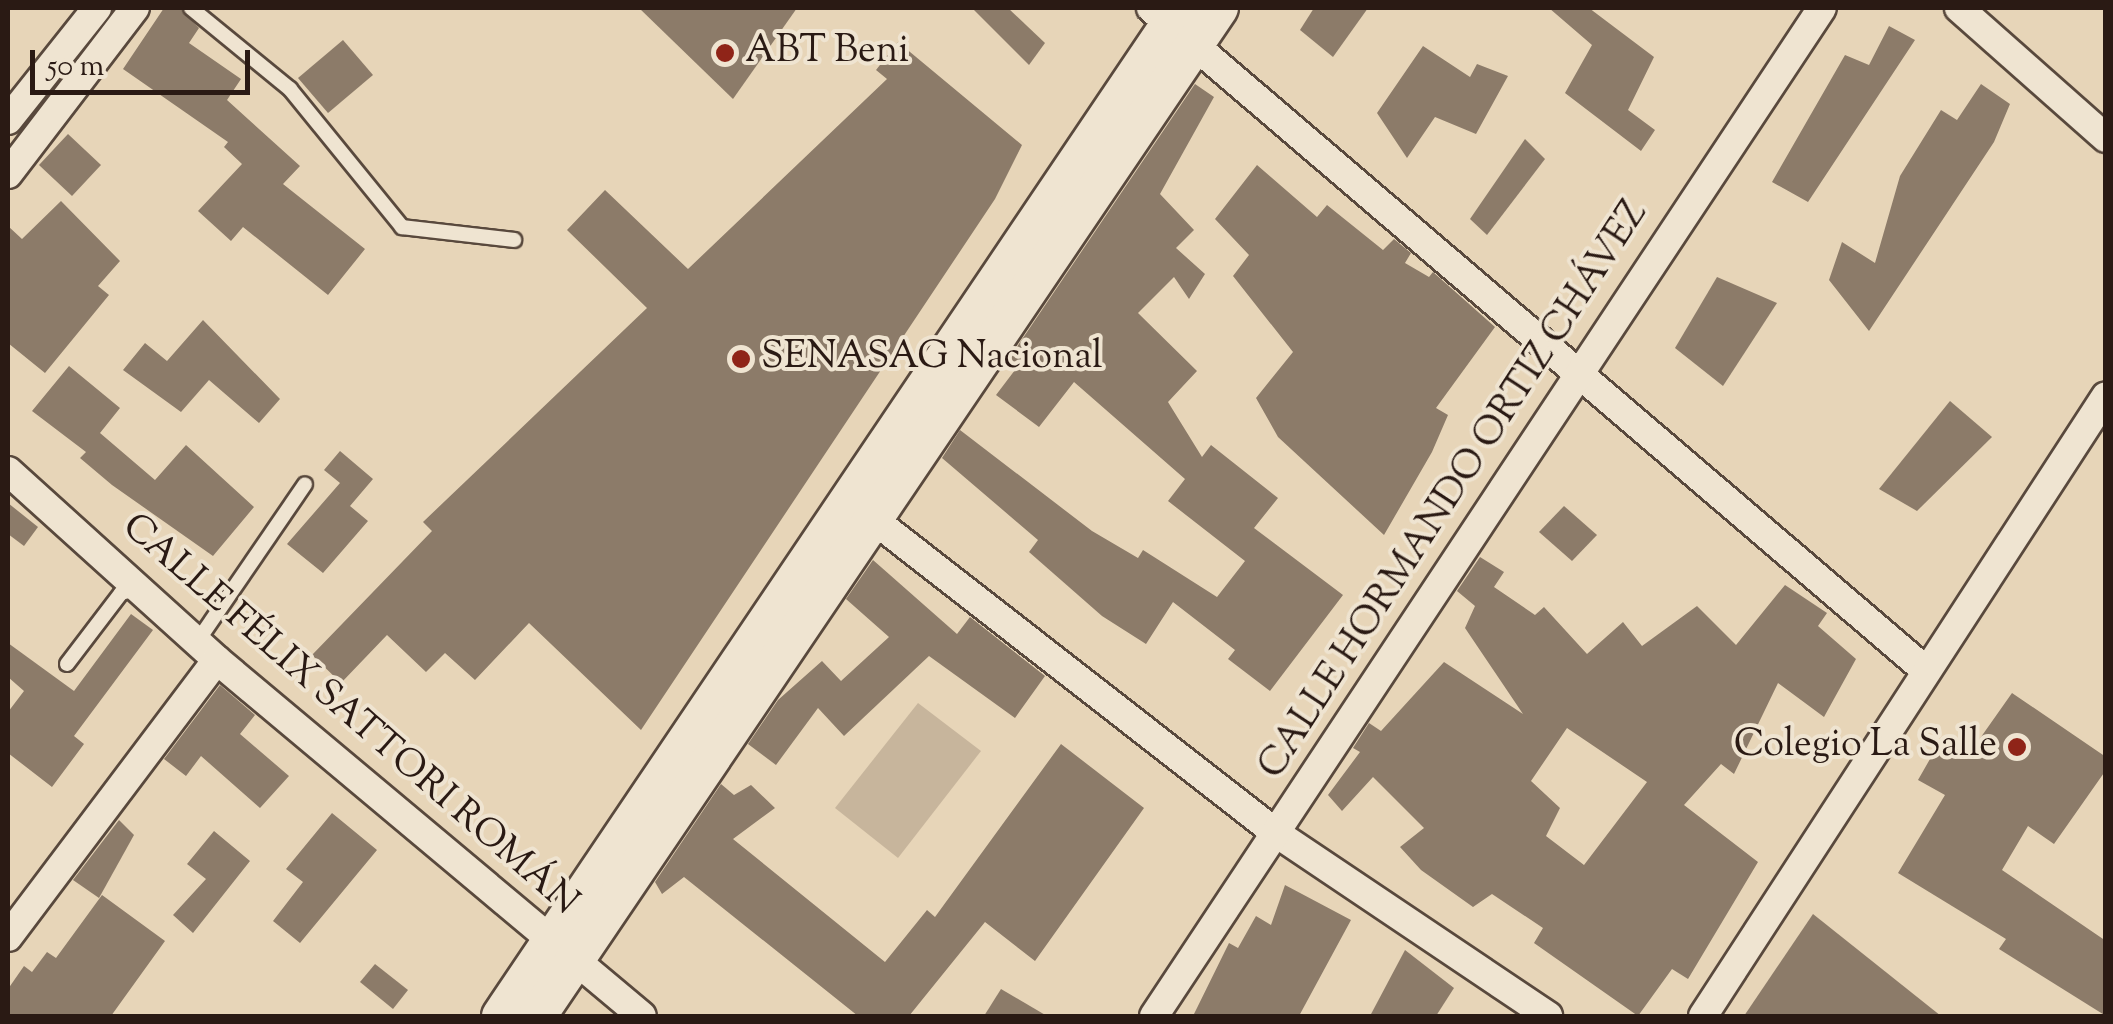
<!DOCTYPE html>
<html>
<head>
<meta charset="utf-8">
<style>
  body { margin:0 }
  #map { position:relative; width:2113px; height:1024px; overflow:hidden; background:#e7d5b8; font-family:"Sorts Mill Goudy",serif }
  div>[style] { position:absolute }
  .green>* { inset:0; background:#c7b59c }
  .building>* { inset:0; background:#8c7b69 }
  .roads { filter:drop-shadow(2px 0 #59493d) drop-shadow(-2px 0 #59493d) drop-shadow(0 2px #59493d) drop-shadow(0 -2px #59493d) }
  .service>* { height:14px; margin:-7px; padding:0 7px; transform-origin:7px; border-radius:7px; background:#efe4d1 }
  .minor>* { height:28px; margin:-14px; padding:0 14px; transform-origin:14px; border-radius:14px; background:#efe4d1 }
  .secondary>* { height:38px; margin:-19px; padding:0 19px; transform-origin:19px; border-radius:19px; background:#efe4d1 }
  .dots>* { width:28px; height:28px; translate:-50% -50%; box-sizing:border-box; border:5px solid #efe4d1; border-radius:50% }
  span { translate:-50% -50%; white-space:nowrap; text-align:center; line-height:1.15; -webkit-text-stroke:8px #efe4d1; paint-order:stroke }
  .poi-label { font-size:38px; color:#2a1a14 }
  .left { translate:0 -50%; text-align:left }
  .right { translate:-100% -50%; text-align:right }
  .street-label { font-size:38px; color:#2a1a14 }
  .frame { position:absolute; inset:0; border:10px solid #2a1a14; pointer-events:none }
  .scale { position:absolute; left:30px; top:50px; width:220px; height:45px; box-sizing:border-box; border:5px solid #2a1a14; border-top:0; padding-left:12px; font-size:30px; line-height:35px; white-space:nowrap; color:#2a1a14; -webkit-text-stroke:8px #efe4d1; paint-order:stroke }
</style>
</head>
<body>
<div id="map">
  <div class="green">
    <i style="clip-path:polygon(918px 703px,981px 751px,898px 858px,835px 808px)"></i>
  </div>
  <div class="building">
    <i style="clip-path:polygon(164px 8px,180px 8px,199px 28px,189px 43px,241px 79px,227px 100px,300px 166px,283px 184px,365px 249px,328px 295px,243px 227px,231px 241px,198px 211px,242px 164px,224px 147px,228px 142px,123px 69px)"></i>
    <i style="clip-path:polygon(639px 8px,797px 8px,733px 99px)"></i>
    <i style="clip-path:polygon(972px 8px,1008px 8px,1045px 43px,1029px 65px)"></i>
    <i style="clip-path:polygon(1314px 8px,1368px 8px,1333px 57px,1300px 30px)"></i>
    <i style="clip-path:polygon(1549px 8px,1589px 8px,1654px 57px,1628px 110px,1655px 130px,1641px 151px,1565px 93px,1592px 45px)"></i>
    <i style="clip-path:polygon(1889px 26px,1915px 40px,1808px 202px,1772px 182px,1845px 55px,1869px 65px)"></i>
    <i style="clip-path:polygon(343px 40px,373px 75px,328px 113px,298px 78px)"></i>
    <i style="clip-path:polygon(898px 42px,1022px 145px,995px 199px,641px 730px,529px 623px,475px 680px,445px 653px,426px 672px,387px 635px,341px 683px,312px 655px,432px 531px,423px 522px,647px 308px,567px 230px,605px 190px,688px 269px,887px 79px,876px 70px)"></i>
    <i style="clip-path:polygon(1423px 46px,1470px 77px,1477px 64px,1508px 76px,1476px 134px,1435px 117px,1407px 158px,1377px 113px)"></i>
    <i style="clip-path:polygon(1195px 84px,1214px 97px,1160px 194px,1194px 230px,1176px 248px,1205px 274px,1189px 299px,1174px 277px,1138px 313px,1197px 371px,1168px 402px,1202px 457px,1211px 445px,1278px 498px,1254px 528px,1343px 595px,1270px 691px,1228px 659px,1235px 650px,1173px 602px,1146px 644px,1102px 616px,1029px 552px,1038px 540px,942px 458px,960px 430px,1092px 531px,1138px 558px,1143px 550px,1217px 597px,1245px 561px,1168px 501px,1185px 479px,1074px 382px,1039px 427px,996px 395px,1015px 370px,1006px 363px)"></i>
    <i style="clip-path:polygon(1981px 84px,2010px 104px,1994px 142px,1869px 331px,1829px 280px,1842px 242px,1875px 263px,1900px 176px,1941px 110px,1957px 120px)"></i>
    <i style="clip-path:polygon(68px 134px,101px 165px,72px 196px,39px 165px)"></i>
    <i style="clip-path:polygon(1525px 139px,1545px 159px,1487px 235px,1470px 219px)"></i>
    <i style="clip-path:polygon(1257px 165px,1317px 217px,1327px 205px,1383px 250px,1394px 239px,1411px 253px,1405px 263px,1429px 277px,1433px 272px,1495px 327px,1436px 408px,1448px 415px,1432px 452px,1384px 535px,1278px 437px,1256px 398px,1293px 352px,1233px 276px,1249px 255px,1215px 219px)"></i>
    <i style="clip-path:polygon(61px 201px,120px 261px,98px 286px,109px 295px,45px 373px,8px 343px,8px 226px,22px 239px)"></i>
    <i style="clip-path:polygon(1717px 277px,1777px 303px,1723px 386px,1675px 348px)"></i>
    <i style="clip-path:polygon(203px 320px,280px 399px,259px 423px,209px 380px,181px 412px,123px 370px,145px 343px,167px 361px)"></i>
    <i style="clip-path:polygon(69px 366px,120px 408px,100px 433px,155px 480px,186px 445px,254px 507px,213px 556px,112px 485px,80px 458px,86px 452px,32px 411px)"></i>
    <i style="clip-path:polygon(1950px 401px,1992px 437px,1917px 511px,1879px 489px)"></i>
    <i style="clip-path:polygon(340px 451px,373px 479px,350px 506px,368px 521px,323px 573px,287px 544px,340px 483px,324px 470px)"></i>
    <i style="clip-path:polygon(8px 503px,38px 527px,24px 546px,8px 534px)"></i>
    <i style="clip-path:polygon(1564px 506px,1597px 535px,1572px 561px,1539px 532px)"></i>
    <i style="clip-path:polygon(evenodd,1480px 557px,1504px 572px,1494px 587px,1535px 615px,1544px 607px,1587px 654px,1623px 622px,1642px 646px,1697px 606px,1736px 645px,1785px 585px,1827px 613px,1818px 626px,1856px 659px,1824px 717px,1778px 683px,1734px 774px,1721px 764px,1684px 805px,1758px 862px,1688px 979px,1672px 969px,1638px 1016px,1534px 943px,1543px 928px,1492px 894px,1473px 907px,1421px 870px,1400px 847px,1424px 828px,1373px 777px,1342px 811px,1328px 795px,1360px 752px,1353px 748px,1369px 723px,1381px 731px,1444px 662px,1523px 714px,1465px 628px,1475px 606px,1457px 591px,1480px 557px,1567px 728px,1647px 782px,1584px 865px,1546px 836px,1560px 808px,1531px 781px,1567px 728px)"></i>
    <i style="clip-path:polygon(873px 560px,957px 634px,970px 617px,1045px 676px,1015px 718px,929px 656px,844px 736px,818px 708px,776px 765px,748px 744px,778px 700px,822px 661px,841px 681px,889px 637px,846px 599px)"></i>
    <i style="clip-path:polygon(131px 614px,153px 630px,74px 736px,84px 744px,52px 787px,8px 753px,8px 712px,24px 691px,8px 677px,8px 643px,74px 691px)"></i>
    <i style="clip-path:polygon(220px 685px,255px 715px,240px 734px,289px 776px,260px 808px,201px 756px,186px 776px,164px 759px)"></i>
    <i style="clip-path:polygon(2012px 693px,2106px 757px,2106px 770px,2054px 844px,2028px 826px,2002px 870px,2106px 941px,2106px 1016px,1999px 949px,2006px 939px,1898px 873px,1945px 795px,1918px 780px,1942px 738px,1969px 754px)"></i>
    <i style="clip-path:polygon(1061px 744px,1144px 808px,1035px 961px,985px 922px,909px 1016px,858px 1016px,684px 877px,662px 894px,655px 882px,721px 784px,734px 795px,751px 785px,775px 808px,733px 839px,885px 962px,927px 910px,935px 917px)"></i>
    <i style="clip-path:polygon(332px 813px,377px 850px,300px 943px,273px 921px,303px 882px,286px 869px)"></i>
    <i style="clip-path:polygon(119px 820px,134px 835px,99px 898px,73px 880px)"></i>
    <i style="clip-path:polygon(214px 831px,250px 861px,193px 933px,173px 915px,206px 879px,187px 864px)"></i>
    <i style="clip-path:polygon(1285px 885px,1351px 920px,1299px 1016px,1193px 1016px,1229px 943px,1238px 948px,1256px 916px,1271px 925px)"></i>
    <i style="clip-path:polygon(102px 895px,165px 941px,111px 1016px,8px 1016px,8px 989px,24px 966px,32px 972px,47px 952px,56px 958px)"></i>
    <i style="clip-path:polygon(1813px 914px,1941px 1016px,1744px 1016px)"></i>
    <i style="clip-path:polygon(1405px 950px,1454px 988px,1436px 1016px,1370px 1016px)"></i>
    <i style="clip-path:polygon(375px 964px,408px 990px,393px 1009px,360px 982px)"></i>
    <i style="clip-path:polygon(1001px 989px,1047px 1016px,984px 1016px)"></i>
  </div>
  <div class="roads">
    <div class="service">
      <i style="left:191px;top:8px;width:128px;rotate:39.3deg"></i>
      <i style="left:290px;top:89px;width:178px;rotate:50.9deg"></i>
      <i style="left:402px;top:227px;width:113px;rotate:6.6deg"></i>
      <i style="left:197px;top:642px;width:191px;rotate:-55.6deg"></i>
      <i style="left:67px;top:664px;width:89px;rotate:-52.7deg"></i>
      <i style="left:121px;top:593px;width:20px;rotate:-15deg"></i>
    </div>
    <div class="minor">
      <i style="left:1151px;top:8px;width:1016px;rotate:40.53deg"></i>
      <i style="left:1959px;top:8px;width:196px;rotate:41.5deg"></i>
      <i style="left:8px;top:120px;width:143px;rotate:-51.5deg"></i>
      <i style="left:8px;top:174px;width:209px;rotate:-52.6deg"></i>
      <i style="left:8px;top:471px;width:282px;rotate:42.1deg"></i>
      <i style="left:217px;top:660px;width:554px;rotate:39.95deg"></i>
      <i style="left:860px;top:509px;width:527px;rotate:37.91deg"></i>
      <i style="left:1276px;top:833px;width:328px;rotate:33.9deg"></i>
      <i style="left:8px;top:937px;width:347px;rotate:-53deg"></i>
      <i style="left:1154px;top:1016px;width:1209px;rotate:-56.47deg"></i>
      <i style="left:1703px;top:1016px;width:739px;rotate:-56.98deg"></i>
    </div>
    <div class="secondary">
      <i style="left:501px;top:1016px;width:1216px;rotate:-56deg"></i>
      <i style="left:537px;top:1016px;width:1217px;rotate:-55.92deg"></i>
    </div>
  </div>
  <div class="dots">
    <i style="left:725px;top:53px;background:#8f2418"></i>
    <i style="left:741px;top:359px;background:#8f2418"></i>
    <i style="left:2017px;top:747px;background:#8f2418"></i>
  </div>
  <div class="poi-label">
    <span class="left" style="left:745px;top:53px">ABT Beni</span>
    <span class="left" style="left:761px;top:359px">SENASAG Nacional</span>
    <span class="right" style="left:1997px;top:747px">Colegio La Salle</span>
  </div>
  <div class="street-label">
    <span style="left:1455px;top:491px;rotate:-57deg">CALLE HORMANDO ORTIZ CHÁVEZ</span>
    <span style="left:349px;top:716px;rotate:41deg">CALLE FÉLIX SATTORI ROMÁN</span>
  </div>
  <div class="frame"></div>
  <div class="scale">50 m</div>
</div>
</body>
</html>
